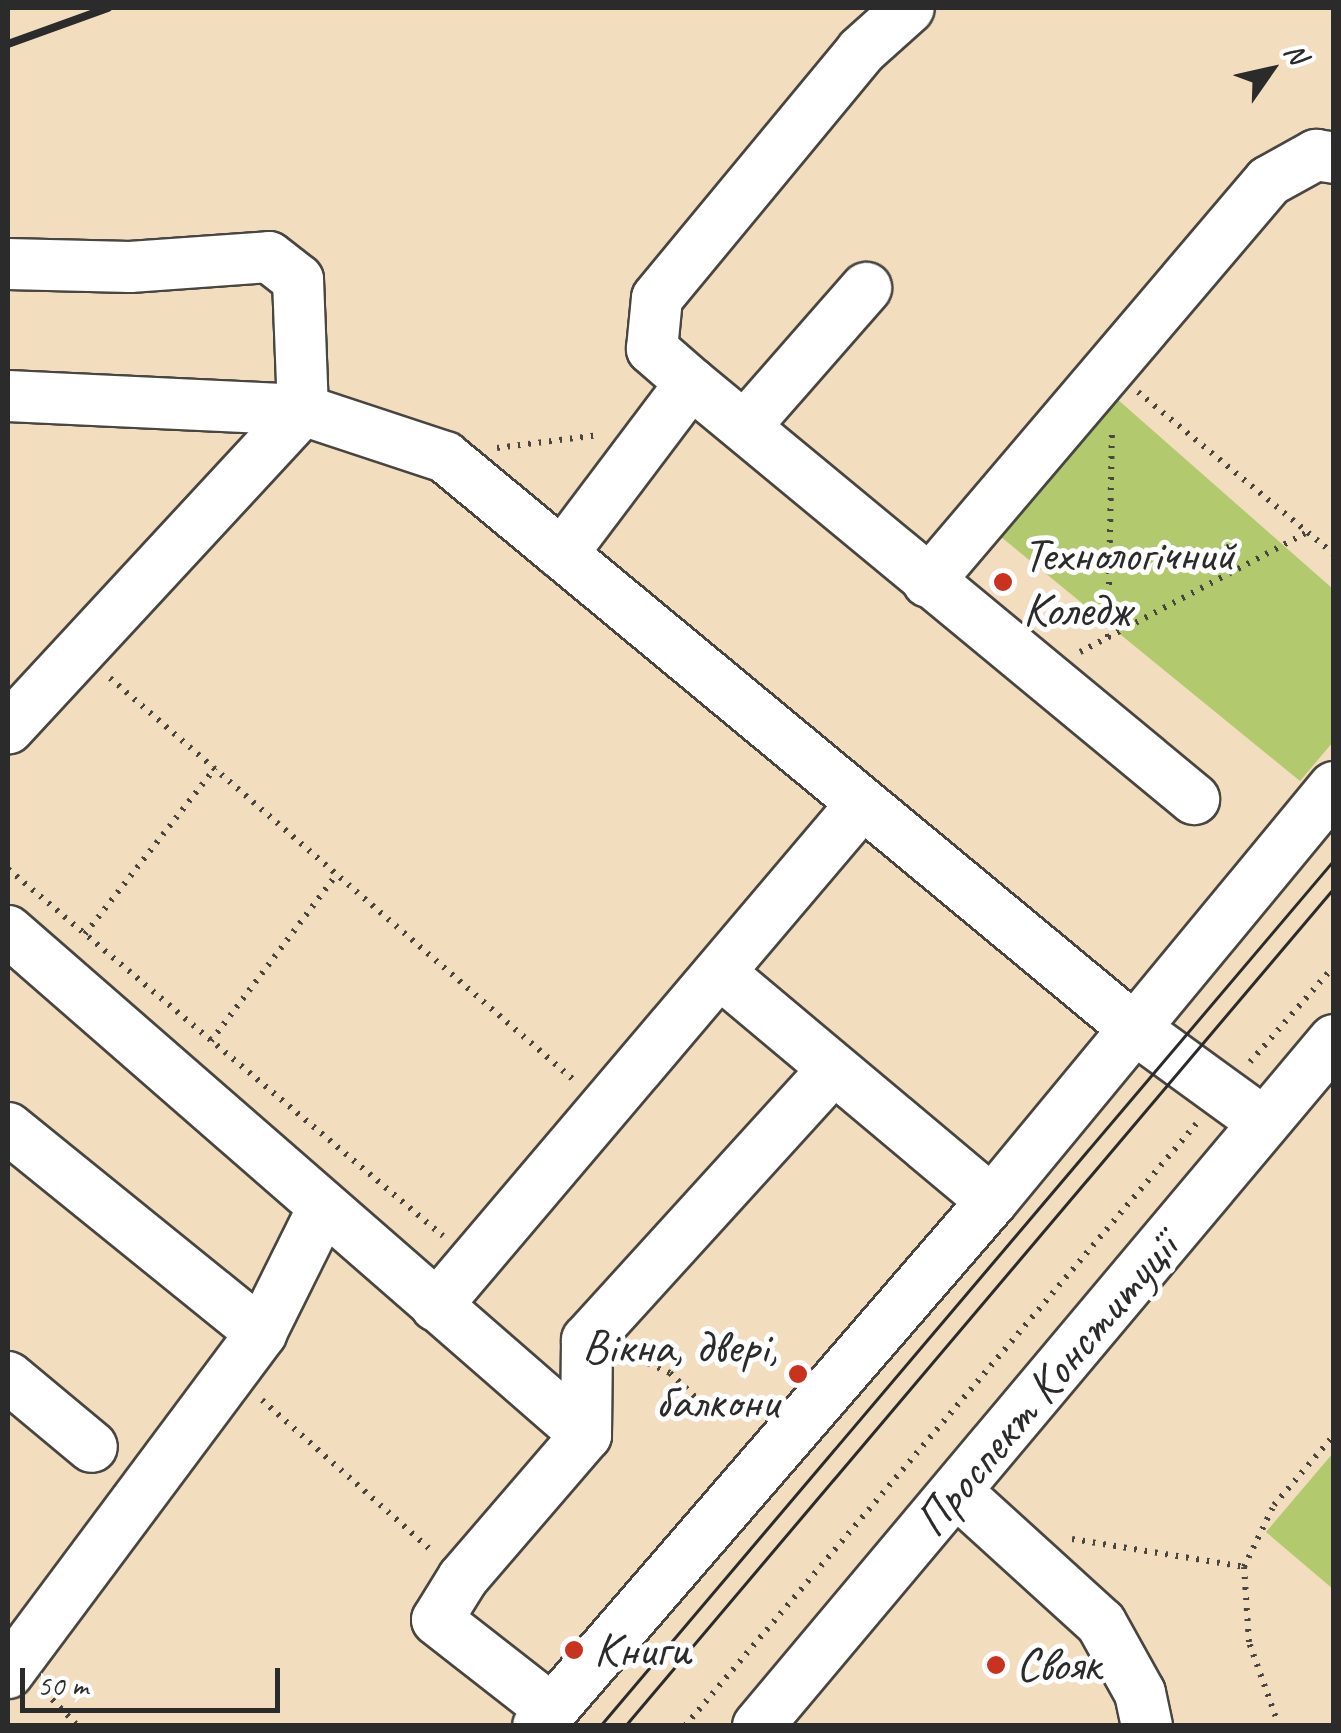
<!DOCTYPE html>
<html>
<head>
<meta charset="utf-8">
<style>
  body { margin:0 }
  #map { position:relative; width:1341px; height:1733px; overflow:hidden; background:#f3ddbf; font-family:Caveat,sans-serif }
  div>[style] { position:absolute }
  .green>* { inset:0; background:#b2c96e }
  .path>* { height:6px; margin-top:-3px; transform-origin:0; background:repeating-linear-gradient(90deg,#494641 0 2.5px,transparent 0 10.5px) }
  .roads { filter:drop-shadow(2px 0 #494641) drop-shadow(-2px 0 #494641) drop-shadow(0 2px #494641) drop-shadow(0 -2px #494641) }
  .minor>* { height:50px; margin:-25px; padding:0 25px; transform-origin:25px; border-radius:25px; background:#fff }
  .tram>* { height:2.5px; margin:-1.25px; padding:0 1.25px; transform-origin:1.25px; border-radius:1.25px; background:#2b2b2b }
  .rail>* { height:8px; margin:-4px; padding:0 4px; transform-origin:4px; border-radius:4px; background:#2b2b2b }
  .dots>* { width:28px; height:28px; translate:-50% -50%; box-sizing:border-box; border:5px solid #fff; border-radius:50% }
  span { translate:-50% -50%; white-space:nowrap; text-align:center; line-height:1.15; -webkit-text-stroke:10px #fff; paint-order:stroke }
  .poi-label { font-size:48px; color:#2b2b2b }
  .left { translate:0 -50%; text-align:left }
  .right { translate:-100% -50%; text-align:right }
  .street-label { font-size:48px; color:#2b2b2b }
  .frame { position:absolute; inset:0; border:10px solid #2b2b2b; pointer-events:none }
  .north { position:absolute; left:1221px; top:20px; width:100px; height:100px; -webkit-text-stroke:8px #fff; paint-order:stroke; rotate:56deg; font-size:28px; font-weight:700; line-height:40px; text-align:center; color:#2b2b2b }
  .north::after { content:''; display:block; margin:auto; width:35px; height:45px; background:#2b2b2b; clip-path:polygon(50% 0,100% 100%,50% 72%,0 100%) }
  .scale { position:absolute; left:20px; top:1668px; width:260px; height:45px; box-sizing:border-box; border:5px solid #2b2b2b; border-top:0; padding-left:12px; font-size:30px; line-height:35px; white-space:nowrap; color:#2b2b2b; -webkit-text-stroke:8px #fff; paint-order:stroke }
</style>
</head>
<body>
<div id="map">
  <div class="green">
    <i style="clip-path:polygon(1108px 391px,1333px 589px,1333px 742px,1300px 781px,990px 528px)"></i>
    <i style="clip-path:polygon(1333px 1453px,1333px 1589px,1266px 1532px)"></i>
  </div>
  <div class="path">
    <i style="left:1138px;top:392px;width:254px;rotate:39.6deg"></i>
    <i style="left:497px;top:448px;width:103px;rotate:-7.3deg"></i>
    <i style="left:1108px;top:637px;width:205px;rotate:-88.9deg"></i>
    <i style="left:1080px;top:652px;width:255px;rotate:-27.8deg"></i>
    <i style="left:110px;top:678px;width:617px;rotate:40.92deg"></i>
    <i style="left:8px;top:869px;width:569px;rotate:40.15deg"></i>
    <i style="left:85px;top:934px;width:211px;rotate:-51.9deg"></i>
    <i style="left:211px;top:1041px;width:209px;rotate:-53deg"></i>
    <i style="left:1250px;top:1062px;width:128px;rotate:-48.8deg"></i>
    <i style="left:629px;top:1355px;width:45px;rotate:23.7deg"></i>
    <i style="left:670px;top:1373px;width:59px;rotate:43.6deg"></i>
    <i style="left:262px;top:1400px;width:227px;rotate:41.6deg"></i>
    <i style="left:1072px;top:1539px;width:174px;rotate:9.2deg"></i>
    <i style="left:45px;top:1692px;width:47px;rotate:45.9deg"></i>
    <i style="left:685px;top:1726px;width:790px;rotate:-49.67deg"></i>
    <i style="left:1279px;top:1726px;width:89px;rotate:-109.7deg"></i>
    <i style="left:1249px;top:1642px;width:75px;rotate:-93.8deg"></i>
    <i style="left:1244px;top:1567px;width:69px;rotate:-64.2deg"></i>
    <i style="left:1274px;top:1505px;width:92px;rotate:-49.4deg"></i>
  </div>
  <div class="roads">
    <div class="minor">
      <i style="left:8px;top:264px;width:122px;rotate:1.4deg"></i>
      <i style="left:130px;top:267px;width:139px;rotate:-4.1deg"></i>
      <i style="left:269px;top:257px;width:37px;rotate:38deg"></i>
      <i style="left:298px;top:280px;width:130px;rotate:87.8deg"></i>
      <i style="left:303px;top:410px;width:434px;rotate:132.8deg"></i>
      <i style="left:691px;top:383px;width:52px;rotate:-138.9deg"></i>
      <i style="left:652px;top:349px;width:51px;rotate:-84.4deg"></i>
      <i style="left:657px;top:298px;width:320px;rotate:-50.4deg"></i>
      <i style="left:861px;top:51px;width:64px;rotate:-41.9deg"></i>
      <i style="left:8px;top:396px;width:295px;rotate:2.7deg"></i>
      <i style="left:303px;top:410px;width:150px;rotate:18.3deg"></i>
      <i style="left:445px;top:457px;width:891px;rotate:39.67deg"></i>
      <i style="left:1131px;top:1026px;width:163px;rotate:36deg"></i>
      <i style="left:747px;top:424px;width:181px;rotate:-48.8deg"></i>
      <i style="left:562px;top:554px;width:214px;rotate:-53deg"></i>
      <i style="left:691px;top:383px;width:653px;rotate:39.59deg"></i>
      <i style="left:928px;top:582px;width:526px;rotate:-49.62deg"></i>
      <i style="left:1269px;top:181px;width:54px;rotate:-29deg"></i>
      <i style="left:1316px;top:155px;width:18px;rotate:9deg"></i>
      <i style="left:8px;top:931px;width:767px;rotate:41.09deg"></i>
      <i style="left:586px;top:1435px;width:189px;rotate:130.7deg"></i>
      <i style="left:463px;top:1578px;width:49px;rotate:121.8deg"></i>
      <i style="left:437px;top:1620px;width:145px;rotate:38deg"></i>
      <i style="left:720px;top:973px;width:355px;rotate:40deg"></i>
      <i style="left:8px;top:1128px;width:326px;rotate:39deg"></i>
      <i style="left:436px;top:1306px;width:657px;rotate:-49.69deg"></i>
      <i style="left:8px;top:1377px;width:109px;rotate:39.8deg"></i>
      <i style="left:586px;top:1435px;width:95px;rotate:-89.4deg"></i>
      <i style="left:587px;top:1340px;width:365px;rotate:-47.7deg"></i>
      <i style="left:958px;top:1493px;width:193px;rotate:42.3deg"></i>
      <i style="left:1101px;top:1623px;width:80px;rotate:60.9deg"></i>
      <i style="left:1140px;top:1693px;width:34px;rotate:78deg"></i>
      <i style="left:8px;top:1673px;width:424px;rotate:-53.3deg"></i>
      <i style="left:261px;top:1333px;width:140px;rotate:-63.6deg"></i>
      <i style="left:538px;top:1726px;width:694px;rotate:-49.15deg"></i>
      <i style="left:992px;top:1201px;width:537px;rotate:-50.44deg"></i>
      <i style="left:758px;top:1726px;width:896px;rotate:-49.98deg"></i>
    </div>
  </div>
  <div class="tram">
    <i style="left:600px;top:1726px;width:1135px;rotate:-49.72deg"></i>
    <i style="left:625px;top:1726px;width:1098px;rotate:-49.77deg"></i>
  </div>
  <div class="rail">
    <i style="left:8px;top:44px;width:106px;rotate:-19.8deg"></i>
  </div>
  <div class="dots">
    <i style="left:1003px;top:582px;background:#c8321e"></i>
    <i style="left:798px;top:1374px;background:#c8321e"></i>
    <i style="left:574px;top:1650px;background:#c8321e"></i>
    <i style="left:996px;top:1665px;background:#c8321e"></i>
  </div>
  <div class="poi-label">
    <span class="left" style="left:1023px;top:582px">Технологічний<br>Коледж</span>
    <span class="right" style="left:778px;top:1374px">Вікна, двері,<br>балкони</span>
    <span class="left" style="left:594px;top:1650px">Книги</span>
    <span class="left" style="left:1016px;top:1665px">Свояк</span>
  </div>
  <div class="street-label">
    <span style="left:1046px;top:1384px;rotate:-50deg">Проспект Конституції</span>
  </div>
  <div class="frame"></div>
  <div class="north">N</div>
  <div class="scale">50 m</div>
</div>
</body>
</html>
